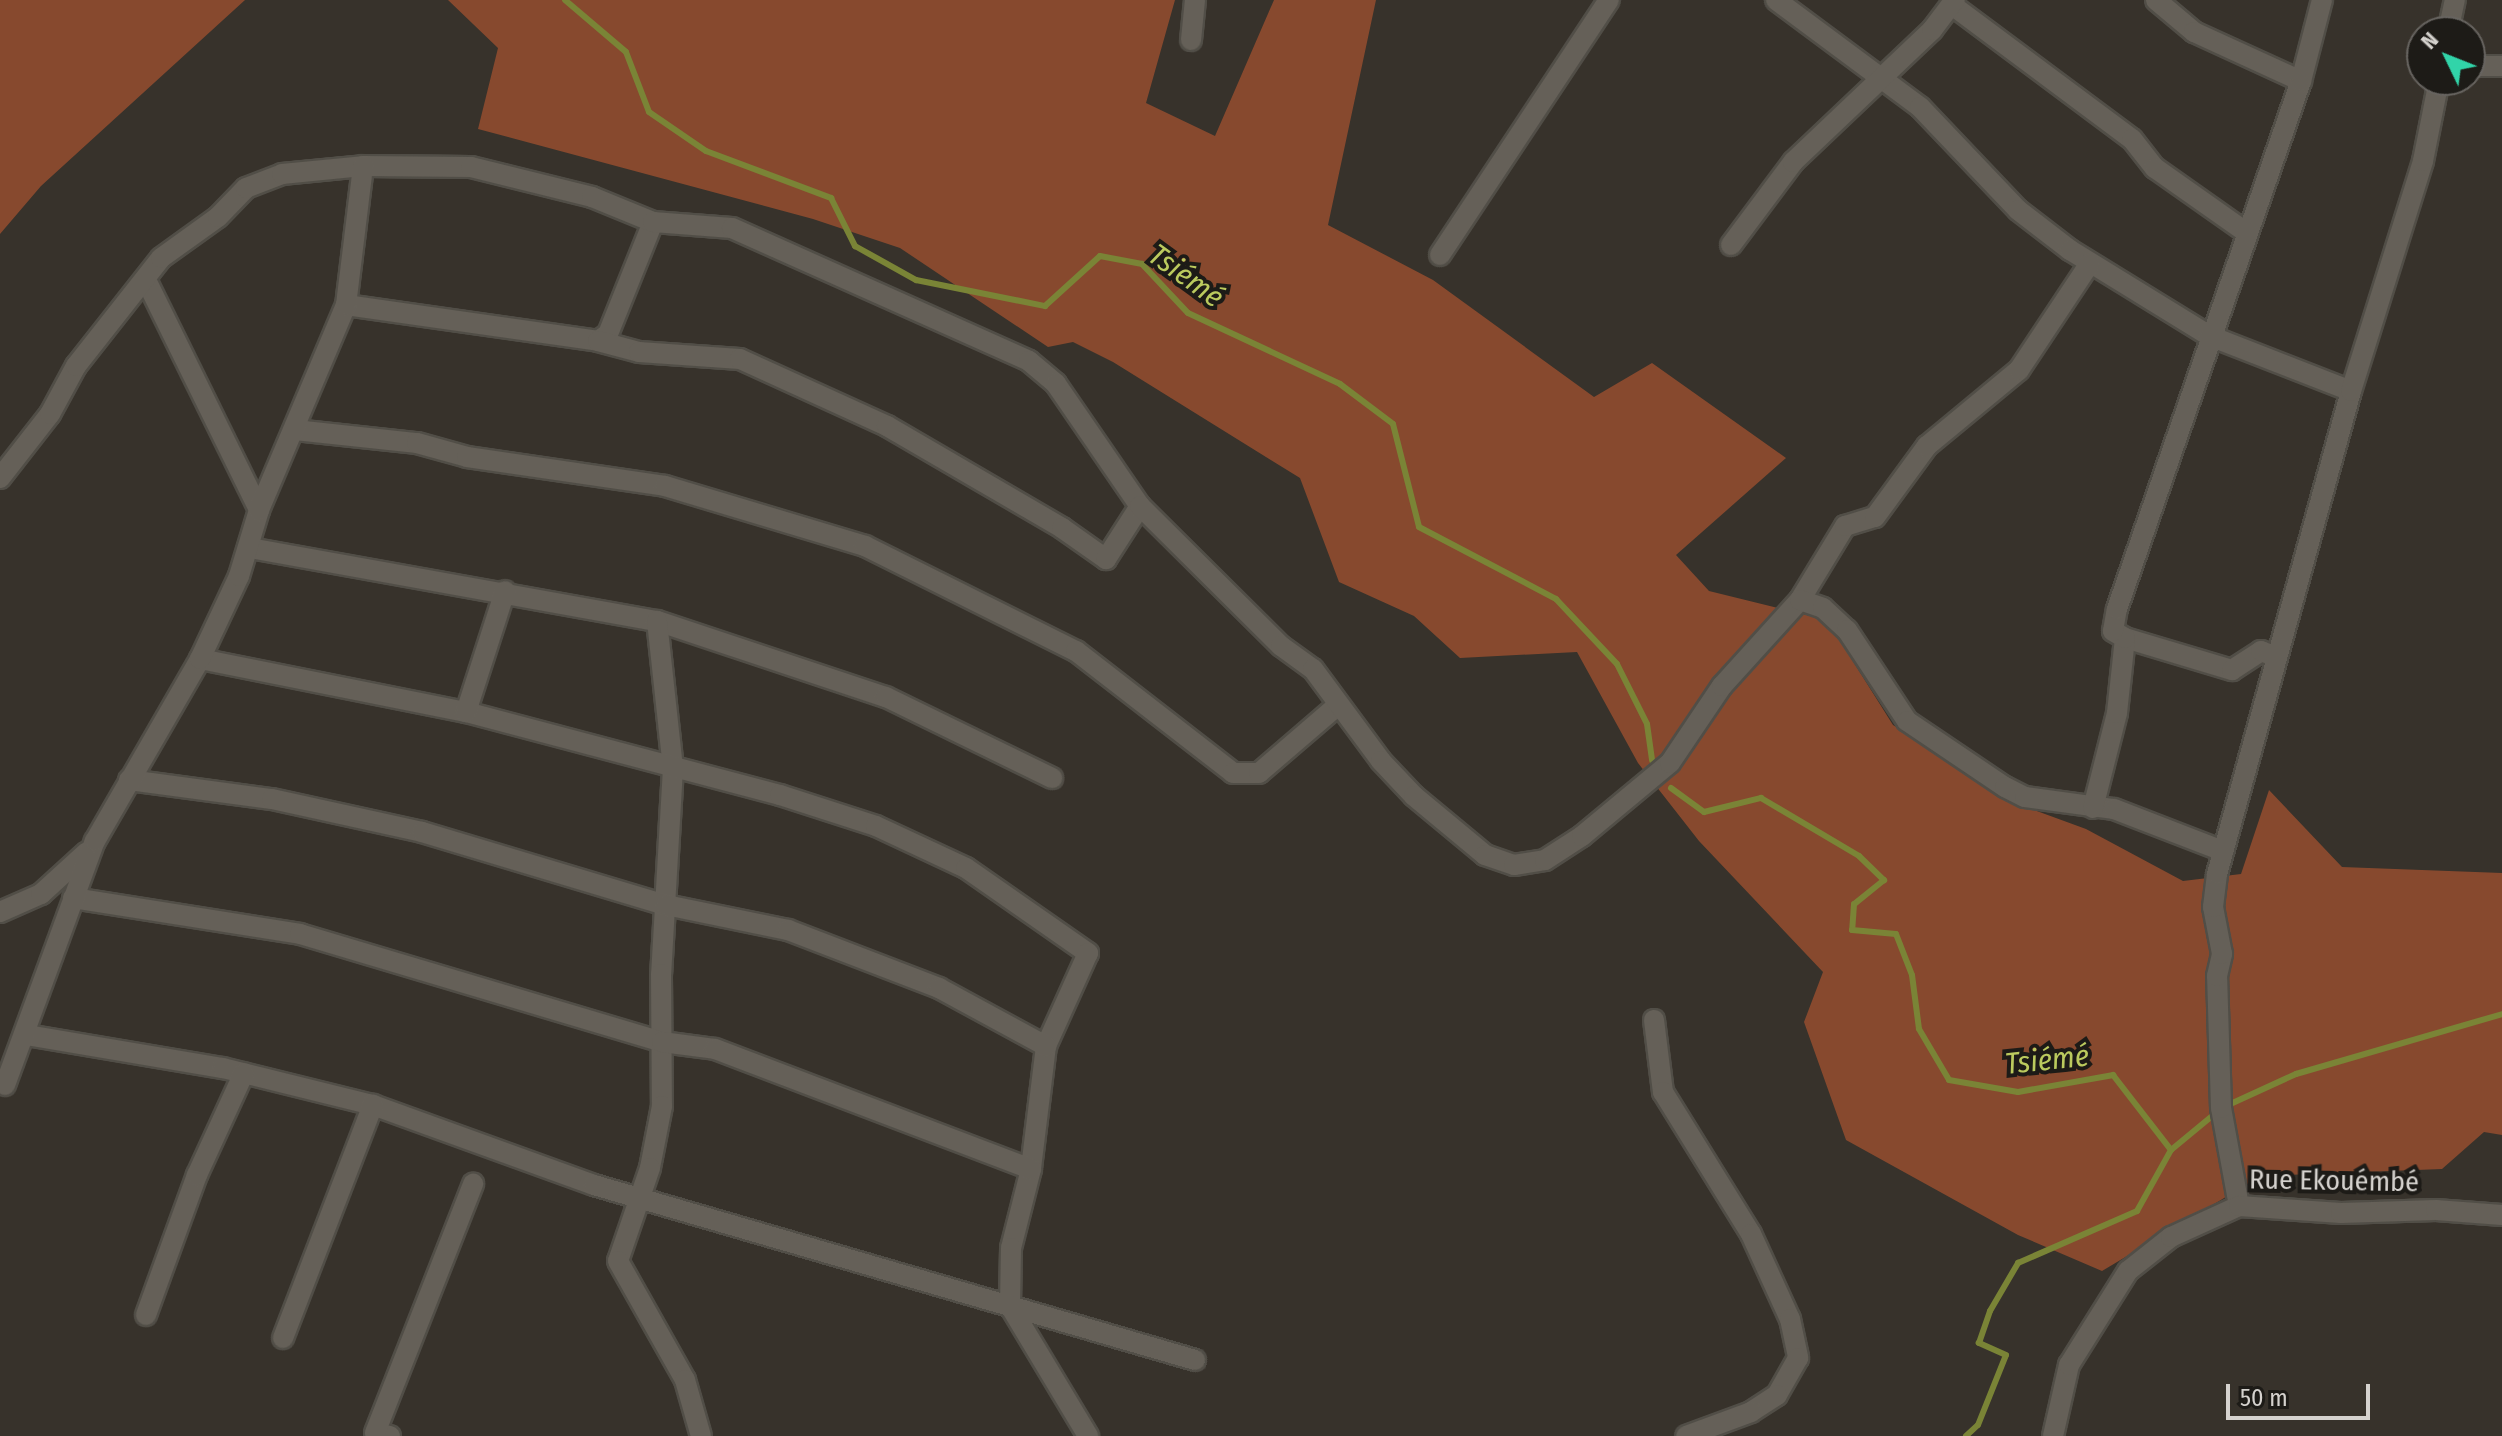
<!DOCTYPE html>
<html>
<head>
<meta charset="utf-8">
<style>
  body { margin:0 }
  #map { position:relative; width:2502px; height:1436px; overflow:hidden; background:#37322b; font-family:"Fira Sans Condensed",sans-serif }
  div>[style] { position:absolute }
  .green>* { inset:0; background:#87492e }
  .stream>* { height:6px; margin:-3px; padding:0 3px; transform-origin:3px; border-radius:3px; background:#7a8436 }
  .roads { filter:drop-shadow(2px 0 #514e47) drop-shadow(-2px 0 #514e47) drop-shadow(0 2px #514e47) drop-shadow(0 -2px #514e47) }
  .minor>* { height:20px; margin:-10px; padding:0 10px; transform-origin:10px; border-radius:10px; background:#656058 }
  span { translate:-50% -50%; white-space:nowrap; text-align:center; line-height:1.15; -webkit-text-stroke:8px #1d1b17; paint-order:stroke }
  .street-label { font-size:28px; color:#d5d2ce }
  .water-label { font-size:30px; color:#bbca5e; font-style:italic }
  .north { position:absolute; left:2406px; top:16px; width:80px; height:80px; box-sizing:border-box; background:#1d1b17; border:2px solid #676460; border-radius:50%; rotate:313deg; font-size:22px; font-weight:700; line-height:32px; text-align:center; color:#d5d2ce }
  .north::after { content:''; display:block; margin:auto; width:28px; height:36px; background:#31d4a9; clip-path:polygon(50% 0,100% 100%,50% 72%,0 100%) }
  .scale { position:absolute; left:2226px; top:1384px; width:144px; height:36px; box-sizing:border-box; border:4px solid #d5d2ce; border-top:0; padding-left:10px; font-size:24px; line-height:28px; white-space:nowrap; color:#d5d2ce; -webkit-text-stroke:6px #1d1b17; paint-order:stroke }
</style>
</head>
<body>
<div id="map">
  <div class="green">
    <i style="clip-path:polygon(0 0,245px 0,41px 186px,0 234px)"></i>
    <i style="clip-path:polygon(448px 0,1175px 0,1146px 103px,1215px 136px,1274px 0,1376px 0,1328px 225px,1433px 280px,1594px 397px,1652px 363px,1786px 458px,1676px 555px,1709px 591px,1827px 620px,1893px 725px,2020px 805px,2086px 829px,2183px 881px,2241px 874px,2269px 790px,2342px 867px,2502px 873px,2502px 1135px,2484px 1132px,2442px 1169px,2261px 1176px,2102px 1271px,2018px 1235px,1846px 1140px,1804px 1022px,1823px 972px,1699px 841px,1638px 763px,1577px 652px,1460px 658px,1414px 616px,1339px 582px,1300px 478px,1113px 362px,1073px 342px,1048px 347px,900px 248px,813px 219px,478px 129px,498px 48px)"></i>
  </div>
  <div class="stream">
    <i style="left:565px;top:0;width:80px;rotate:40.4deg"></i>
    <i style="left:626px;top:52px;width:64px;rotate:69deg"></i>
    <i style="left:649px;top:112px;width:69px;rotate:34.4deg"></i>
    <i style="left:706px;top:151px;width:134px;rotate:20.6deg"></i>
    <i style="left:831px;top:198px;width:54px;rotate:63.4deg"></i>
    <i style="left:855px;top:246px;width:70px;rotate:29.1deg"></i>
    <i style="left:916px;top:280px;width:132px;rotate:11.4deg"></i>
    <i style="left:1045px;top:306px;width:74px;rotate:-42.3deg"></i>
    <i style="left:1100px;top:256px;width:43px;rotate:10.8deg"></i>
    <i style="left:1142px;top:264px;width:67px;rotate:46.8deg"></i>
    <i style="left:1188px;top:313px;width:168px;rotate:25deg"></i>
    <i style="left:1340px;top:384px;width:66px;rotate:37deg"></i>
    <i style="left:1393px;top:424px;width:106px;rotate:75.8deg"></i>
    <i style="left:1419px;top:527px;width:155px;rotate:27.7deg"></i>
    <i style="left:1556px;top:599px;width:89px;rotate:46.8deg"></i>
    <i style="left:1617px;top:664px;width:67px;rotate:63.4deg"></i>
    <i style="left:1647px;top:724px;width:37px;rotate:82deg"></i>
    <i style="left:1671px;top:788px;width:41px;rotate:36deg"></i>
    <i style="left:1704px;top:812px;width:59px;rotate:-13.8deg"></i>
    <i style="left:1761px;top:798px;width:114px;rotate:30.6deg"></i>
    <i style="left:1859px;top:856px;width:35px;rotate:44deg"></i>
    <i style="left:1884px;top:880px;width:38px;rotate:141deg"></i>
    <i style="left:1854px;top:904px;width:26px;rotate:94deg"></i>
    <i style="left:1852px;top:930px;width:44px;rotate:5.2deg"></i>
    <i style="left:1896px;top:934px;width:44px;rotate:68.7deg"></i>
    <i style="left:1912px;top:975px;width:54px;rotate:82.6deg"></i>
    <i style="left:1919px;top:1029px;width:59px;rotate:59.5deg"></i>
    <i style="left:1949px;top:1080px;width:70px;rotate:9.9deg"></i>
    <i style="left:2018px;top:1092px;width:97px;rotate:-10.1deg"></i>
    <i style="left:2113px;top:1075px;width:95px;rotate:52.3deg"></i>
    <i style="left:2171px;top:1150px;width:60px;rotate:-39.6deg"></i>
    <i style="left:2226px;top:1106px;width:77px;rotate:-24.6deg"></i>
    <i style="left:2296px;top:1074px;width:215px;rotate:-16.2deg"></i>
    <i style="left:1966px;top:1436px;width:16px;rotate:-43deg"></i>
    <i style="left:1978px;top:1425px;width:75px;rotate:-68.2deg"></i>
    <i style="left:2006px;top:1355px;width:30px;rotate:-156deg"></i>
    <i style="left:1979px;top:1343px;width:34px;rotate:-71deg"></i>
    <i style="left:1990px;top:1311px;width:56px;rotate:-59.7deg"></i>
    <i style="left:2018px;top:1263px;width:130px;rotate:-23.6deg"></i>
    <i style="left:2137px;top:1211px;width:70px;rotate:-60.9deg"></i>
  </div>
  <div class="roads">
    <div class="minor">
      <i style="left:1776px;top:0;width:179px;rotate:36.6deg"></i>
      <i style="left:1920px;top:107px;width:142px;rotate:46.4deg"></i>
      <i style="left:2018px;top:210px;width:66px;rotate:37.6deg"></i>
      <i style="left:2070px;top:250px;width:164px;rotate:31.6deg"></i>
      <i style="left:2210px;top:336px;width:151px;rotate:21.3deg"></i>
      <i style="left:2156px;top:0;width:50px;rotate:40.1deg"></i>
      <i style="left:2194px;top:32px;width:118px;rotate:24.6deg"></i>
      <i style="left:1952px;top:5px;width:224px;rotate:36.7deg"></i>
      <i style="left:2132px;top:139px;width:37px;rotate:52deg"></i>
      <i style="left:2155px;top:168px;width:113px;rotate:35.2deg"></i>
      <i style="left:2448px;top:32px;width:33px;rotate:-78deg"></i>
      <i style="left:1191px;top:40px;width:40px;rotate:-84.3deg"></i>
      <i style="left:2470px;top:66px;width:32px"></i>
      <i style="left:1731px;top:245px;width:104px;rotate:-53.2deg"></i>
      <i style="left:1793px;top:162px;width:192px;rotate:-43.5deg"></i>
      <i style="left:1932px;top:30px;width:38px;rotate:-53deg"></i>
      <i style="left:1440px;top:255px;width:306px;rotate:-56.5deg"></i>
      <i style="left:146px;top:280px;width:256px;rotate:63.8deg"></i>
      <i style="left:346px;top:305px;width:255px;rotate:8.1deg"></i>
      <i style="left:598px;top:341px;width:12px;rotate:-35deg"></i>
      <i style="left:608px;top:334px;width:121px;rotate:-68.1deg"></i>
      <i style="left:598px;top:341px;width:42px;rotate:15deg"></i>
      <i style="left:639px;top:352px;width:101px;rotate:4deg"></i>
      <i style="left:740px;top:359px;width:162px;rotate:24.5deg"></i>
      <i style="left:887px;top:426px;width:203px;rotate:30.2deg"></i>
      <i style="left:1062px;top:528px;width:54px;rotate:35.2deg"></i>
      <i style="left:1106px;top:559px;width:63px;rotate:-57.3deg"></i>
      <i style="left:295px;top:430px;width:123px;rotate:6.1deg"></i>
      <i style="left:417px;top:443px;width:52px;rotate:15.6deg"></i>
      <i style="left:467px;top:457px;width:200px;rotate:8.3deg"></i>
      <i style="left:665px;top:486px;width:209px;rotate:16.7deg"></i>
      <i style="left:865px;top:546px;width:236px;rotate:26.5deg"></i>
      <i style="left:1076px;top:651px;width:199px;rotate:37.8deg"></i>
      <i style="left:1233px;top:773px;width:26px"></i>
      <i style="left:1259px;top:773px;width:103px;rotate:-40.7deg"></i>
      <i style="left:0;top:478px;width:81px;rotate:-52deg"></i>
      <i style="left:50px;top:414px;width:55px;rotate:-61.6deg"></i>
      <i style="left:76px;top:366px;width:137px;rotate:-51.8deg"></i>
      <i style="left:161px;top:258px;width:70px;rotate:-35.7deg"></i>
      <i style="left:218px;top:217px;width:40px;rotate:-46deg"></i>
      <i style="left:246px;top:188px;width:39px;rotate:-21deg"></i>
      <i style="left:282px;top:174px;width:81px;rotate:-5.6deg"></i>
      <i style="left:363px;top:166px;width:108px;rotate:0.5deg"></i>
      <i style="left:471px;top:167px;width:125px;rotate:13.9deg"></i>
      <i style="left:592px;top:197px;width:66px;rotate:22.3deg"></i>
      <i style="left:653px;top:222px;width:79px;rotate:4.3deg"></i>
      <i style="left:732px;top:228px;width:325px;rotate:24.1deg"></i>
      <i style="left:1029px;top:361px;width:35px;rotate:40deg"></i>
      <i style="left:1056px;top:384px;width:148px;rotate:55.5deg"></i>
      <i style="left:1140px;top:506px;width:199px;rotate:44.8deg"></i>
      <i style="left:1281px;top:646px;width:39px;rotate:36deg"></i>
      <i style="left:1313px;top:669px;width:114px;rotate:53.5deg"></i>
      <i style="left:1381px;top:761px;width:48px;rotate:46.7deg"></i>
      <i style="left:1414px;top:796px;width:92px;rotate:39.7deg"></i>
      <i style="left:1485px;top:855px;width:31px;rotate:19deg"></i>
      <i style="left:1514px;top:865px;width:31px;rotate:-9deg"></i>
      <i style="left:1545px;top:860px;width:44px;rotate:-33deg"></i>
      <i style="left:1582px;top:836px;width:114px;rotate:-39.7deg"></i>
      <i style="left:1670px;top:763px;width:93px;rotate:-56deg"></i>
      <i style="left:1722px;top:686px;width:116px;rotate:-47.8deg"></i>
      <i style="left:1800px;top:600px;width:87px;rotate:-58.7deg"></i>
      <i style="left:1845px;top:526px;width:31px;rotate:-17deg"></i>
      <i style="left:1875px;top:517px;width:88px;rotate:-53.8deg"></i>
      <i style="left:1927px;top:446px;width:119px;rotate:-39.6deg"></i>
      <i style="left:2019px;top:370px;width:128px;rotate:-56.4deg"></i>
      <i style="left:250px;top:548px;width:413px;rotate:10.2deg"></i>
      <i style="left:657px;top:621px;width:241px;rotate:18.4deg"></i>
      <i style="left:886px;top:697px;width:185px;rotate:26deg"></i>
      <i style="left:1800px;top:600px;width:24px;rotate:19deg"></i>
      <i style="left:1823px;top:608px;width:33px;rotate:43deg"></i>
      <i style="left:1847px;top:630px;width:109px;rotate:56.6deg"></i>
      <i style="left:1907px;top:721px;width:118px;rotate:34deg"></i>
      <i style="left:2005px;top:787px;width:22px;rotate:27deg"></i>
      <i style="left:2025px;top:797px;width:90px;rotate:7.7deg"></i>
      <i style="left:2114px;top:809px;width:117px;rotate:21.1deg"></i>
      <i style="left:657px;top:621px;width:148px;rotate:83.8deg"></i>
      <i style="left:673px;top:768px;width:206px;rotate:93.3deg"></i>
      <i style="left:661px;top:974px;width:132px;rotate:89.6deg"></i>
      <i style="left:662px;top:1106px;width:63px;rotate:101deg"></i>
      <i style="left:650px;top:1168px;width:98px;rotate:109deg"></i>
      <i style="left:618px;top:1261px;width:137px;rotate:60.6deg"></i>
      <i style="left:685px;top:1380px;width:58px;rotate:74.1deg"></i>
      <i style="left:2125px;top:638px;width:112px;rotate:16.7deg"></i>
      <i style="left:2232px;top:670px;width:35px;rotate:-33deg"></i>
      <i style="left:2261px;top:651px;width:17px;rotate:21deg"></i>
      <i style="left:200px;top:659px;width:271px;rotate:11.3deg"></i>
      <i style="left:466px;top:712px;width:325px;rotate:14.8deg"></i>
      <i style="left:780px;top:795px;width:101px;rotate:17.9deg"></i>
      <i style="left:876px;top:826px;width:99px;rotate:25deg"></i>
      <i style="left:966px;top:868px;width:149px;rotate:34.9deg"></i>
      <i style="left:1088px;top:953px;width:102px;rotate:114.3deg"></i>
      <i style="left:1046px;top:1046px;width:124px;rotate:97deg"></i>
      <i style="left:1031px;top:1169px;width:81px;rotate:104.2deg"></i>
      <i style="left:1011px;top:1248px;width:58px;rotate:91deg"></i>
      <i style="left:1010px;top:1306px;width:152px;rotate:59deg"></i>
      <i style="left:466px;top:712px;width:127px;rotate:-72.1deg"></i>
      <i style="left:129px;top:780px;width:144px;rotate:7.6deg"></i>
      <i style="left:272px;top:799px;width:154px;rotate:12.4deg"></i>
      <i style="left:422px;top:832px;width:255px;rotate:16.7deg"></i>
      <i style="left:666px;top:905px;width:125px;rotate:11.6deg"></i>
      <i style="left:788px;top:930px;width:162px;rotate:21deg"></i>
      <i style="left:939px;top:988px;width:122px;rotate:28.5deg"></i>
      <i style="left:2093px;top:808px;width:98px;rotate:-75.8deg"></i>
      <i style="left:2117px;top:713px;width:75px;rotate:-83.9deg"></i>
      <i style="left:2125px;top:638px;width:14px;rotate:-150deg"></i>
      <i style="left:2113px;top:631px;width:22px;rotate:-80deg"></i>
      <i style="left:2117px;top:609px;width:559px;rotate:-70.79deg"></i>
      <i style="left:2301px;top:81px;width:84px;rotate:-75.5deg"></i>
      <i style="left:73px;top:898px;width:230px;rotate:9deg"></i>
      <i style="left:300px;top:934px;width:378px;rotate:16.6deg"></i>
      <i style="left:662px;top:1042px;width:53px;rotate:7.5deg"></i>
      <i style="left:715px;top:1049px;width:338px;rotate:20.8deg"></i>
      <i style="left:0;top:912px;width:45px;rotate:-23.7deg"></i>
      <i style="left:41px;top:894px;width:62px;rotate:-42.4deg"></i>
      <i style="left:1654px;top:1020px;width:73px;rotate:82.9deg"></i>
      <i style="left:1663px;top:1092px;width:167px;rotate:58.2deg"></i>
      <i style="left:1751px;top:1234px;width:94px;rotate:65.4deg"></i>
      <i style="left:1790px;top:1319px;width:40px;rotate:78deg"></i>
      <i style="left:1798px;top:1358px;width:43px;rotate:119.6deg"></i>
      <i style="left:1777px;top:1395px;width:31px;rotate:147deg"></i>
      <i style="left:1751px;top:1412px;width:69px;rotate:159.7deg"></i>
      <i style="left:27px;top:1035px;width:199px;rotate:9.6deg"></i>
      <i style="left:223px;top:1068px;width:154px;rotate:13.9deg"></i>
      <i style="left:373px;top:1105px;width:235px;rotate:19.9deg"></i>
      <i style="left:594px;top:1185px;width:626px;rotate:16.23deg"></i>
      <i style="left:5px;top:1085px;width:260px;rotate:-69.8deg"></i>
      <i style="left:95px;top:841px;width:210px;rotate:-60deg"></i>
      <i style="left:200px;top:659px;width:92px;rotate:-64.8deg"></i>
      <i style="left:239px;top:576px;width:69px;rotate:-73.1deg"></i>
      <i style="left:259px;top:510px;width:223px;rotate:-67deg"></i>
      <i style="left:346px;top:305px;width:140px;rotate:-83deg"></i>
      <i style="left:2239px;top:1206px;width:100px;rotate:-100.4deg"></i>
      <i style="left:2221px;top:1108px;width:132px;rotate:-91.7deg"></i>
      <i style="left:2217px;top:976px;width:23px;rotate:-77deg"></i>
      <i style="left:2222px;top:954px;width:48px;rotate:-100.8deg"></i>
      <i style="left:2213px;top:907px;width:33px;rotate:-83deg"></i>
      <i style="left:2217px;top:874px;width:501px;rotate:-74.49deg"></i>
      <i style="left:2351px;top:391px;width:241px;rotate:-72.6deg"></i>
      <i style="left:2423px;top:161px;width:83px;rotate:-78.8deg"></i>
      <i style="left:146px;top:1315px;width:149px;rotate:-70deg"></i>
      <i style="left:197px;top:1175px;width:112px;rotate:-65.3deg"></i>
      <i style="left:283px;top:1338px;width:250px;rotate:-68.9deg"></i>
      <i style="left:390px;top:1436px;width:15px;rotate:-169deg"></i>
      <i style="left:375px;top:1433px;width:268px;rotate:-68.5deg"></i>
      <i style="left:2053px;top:1436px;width:73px;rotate:-77.3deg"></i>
      <i style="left:2069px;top:1365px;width:111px;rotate:-57.9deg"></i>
      <i style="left:2128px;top:1271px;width:55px;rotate:-38.3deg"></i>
      <i style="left:2171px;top:1237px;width:75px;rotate:-24.5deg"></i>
      <i style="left:2239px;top:1206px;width:102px;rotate:3.9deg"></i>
      <i style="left:2341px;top:1213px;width:95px;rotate:-1.8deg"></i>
      <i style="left:2436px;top:1210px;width:66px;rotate:4.3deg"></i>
    </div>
  </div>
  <div class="street-label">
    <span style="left:2334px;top:1181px;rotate:1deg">Rue Ekouémbé</span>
  </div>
  <div class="water-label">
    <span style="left:1186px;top:276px;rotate:36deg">Tsiémé</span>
    <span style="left:2047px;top:1060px;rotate:-6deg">Tsiémé</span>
  </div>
  <div class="north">N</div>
  <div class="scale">50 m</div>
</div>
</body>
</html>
